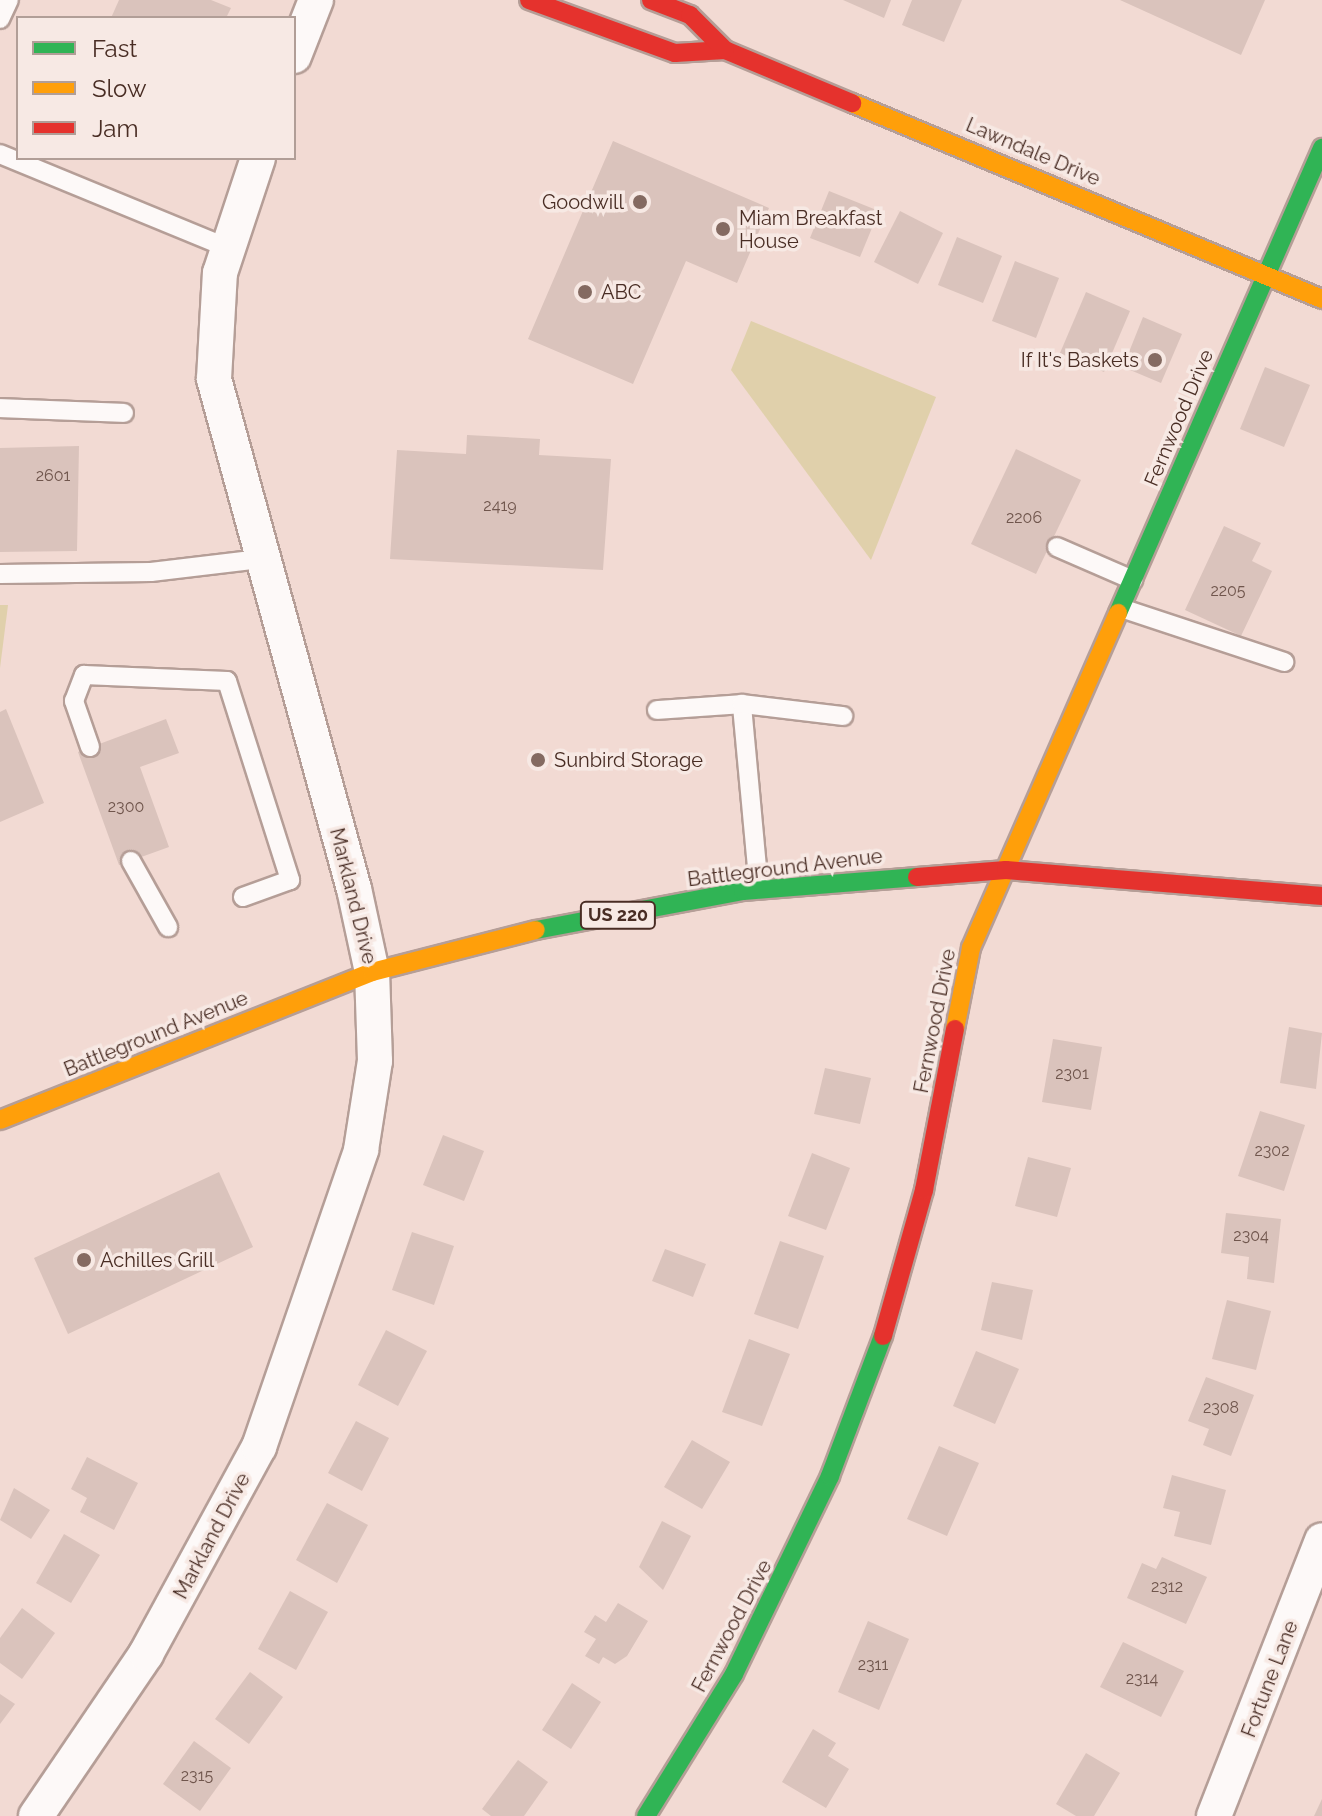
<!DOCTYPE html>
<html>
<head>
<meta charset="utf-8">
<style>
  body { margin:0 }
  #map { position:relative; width:1322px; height:1816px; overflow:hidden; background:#f2dad3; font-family:Raleway,sans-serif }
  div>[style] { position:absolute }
  .green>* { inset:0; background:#e0d0ab }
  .building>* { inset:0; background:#dac3bc }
  .roads { filter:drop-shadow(2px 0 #b59e97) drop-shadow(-2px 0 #b59e97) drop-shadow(0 2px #b59e97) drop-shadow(0 -2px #b59e97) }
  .lane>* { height:18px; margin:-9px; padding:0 9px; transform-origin:9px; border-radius:9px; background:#fdf9f8 }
  .street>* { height:34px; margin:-17px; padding:0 17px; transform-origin:17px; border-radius:17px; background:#fdf9f8 }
  .fast>* { height:18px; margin:-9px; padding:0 9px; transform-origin:9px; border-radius:9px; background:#30b455 }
  .slow>* { height:18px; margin:-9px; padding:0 9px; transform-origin:9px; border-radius:9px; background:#ff9f0a }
  .jam>* { height:18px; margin:-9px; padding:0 9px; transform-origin:9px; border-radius:9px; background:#e5322d }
  .dots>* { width:22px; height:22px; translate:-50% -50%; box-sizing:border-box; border:4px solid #f7e9e4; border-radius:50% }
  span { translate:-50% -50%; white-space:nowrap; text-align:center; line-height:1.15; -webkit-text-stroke:7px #f7e9e4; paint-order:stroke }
  .number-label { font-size:16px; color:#70564d }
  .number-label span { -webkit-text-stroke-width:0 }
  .shield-label span { padding:2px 6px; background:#f7e9e4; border:2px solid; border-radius:6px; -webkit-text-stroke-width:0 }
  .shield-label { font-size:18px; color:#492d24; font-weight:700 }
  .street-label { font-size:20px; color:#492d24 }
  .poi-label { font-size:20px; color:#492d24 }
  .right { translate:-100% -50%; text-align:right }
  .left { translate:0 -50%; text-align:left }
  .legend { position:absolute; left:16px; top:16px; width:280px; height:144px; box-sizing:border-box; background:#f7e9e4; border:2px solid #b19e97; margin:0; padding:10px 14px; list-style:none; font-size:24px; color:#492d24 }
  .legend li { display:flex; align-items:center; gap:16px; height:40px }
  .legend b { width:40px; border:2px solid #b19e97 }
</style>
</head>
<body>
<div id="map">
  <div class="green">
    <i style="clip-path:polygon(751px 321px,936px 397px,871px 560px,731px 370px)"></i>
    <i style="clip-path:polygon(0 605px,8px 605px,0 668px)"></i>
  </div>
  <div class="building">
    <i style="clip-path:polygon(119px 0,211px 0,231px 8px,226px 18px,111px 18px)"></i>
    <i style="clip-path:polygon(843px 0,891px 0,884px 18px)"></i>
    <i style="clip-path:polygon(912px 0,962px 0,944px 42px,902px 25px)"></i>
    <i style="clip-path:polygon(1120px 0,1265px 0,1241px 55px)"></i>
    <i style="clip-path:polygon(613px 141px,769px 208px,737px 283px,686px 261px,633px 384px,528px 339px)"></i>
    <i style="clip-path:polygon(829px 191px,879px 211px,860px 257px,810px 238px)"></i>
    <i style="clip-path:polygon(900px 211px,943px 233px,918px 284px,874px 262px)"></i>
    <i style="clip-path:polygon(957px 237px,1002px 256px,983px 303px,938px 285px)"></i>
    <i style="clip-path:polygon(1015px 261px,1059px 278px,1036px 338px,992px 321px)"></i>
    <i style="clip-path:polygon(1086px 292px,1130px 311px,1104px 372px,1060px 353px)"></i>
    <i style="clip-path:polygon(1143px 317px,1182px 334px,1161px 383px,1123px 367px)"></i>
    <i style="clip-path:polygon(1265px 367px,1310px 385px,1284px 447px,1240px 429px)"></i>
    <i style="clip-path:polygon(467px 435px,540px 439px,539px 455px,611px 459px,603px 570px,390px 559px,397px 450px,466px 454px)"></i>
    <i style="clip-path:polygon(79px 446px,77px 551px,0 552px,0 448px)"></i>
    <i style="clip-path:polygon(1016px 449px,1081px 480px,1036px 574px,971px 544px)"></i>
    <i style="clip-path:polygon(1224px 526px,1261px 543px,1252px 561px,1272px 571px,1241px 636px,1185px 610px)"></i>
    <i style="clip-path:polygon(6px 709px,44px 803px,0 822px,0 712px)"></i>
    <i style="clip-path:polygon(166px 719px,179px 753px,140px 767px,169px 847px,119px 865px,78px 752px)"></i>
    <i style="clip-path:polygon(1289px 1027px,1322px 1033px,1316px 1089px,1280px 1083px)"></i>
    <i style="clip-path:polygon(1053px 1039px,1102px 1047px,1091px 1110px,1042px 1102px)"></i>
    <i style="clip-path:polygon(825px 1068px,871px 1078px,860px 1124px,814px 1114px)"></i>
    <i style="clip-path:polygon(1260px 1111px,1305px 1125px,1284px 1191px,1238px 1176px)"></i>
    <i style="clip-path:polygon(443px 1135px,484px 1151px,464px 1201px,423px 1185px)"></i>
    <i style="clip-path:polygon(812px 1153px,850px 1168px,826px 1230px,788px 1216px)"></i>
    <i style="clip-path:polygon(1028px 1157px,1071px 1168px,1057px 1217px,1015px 1206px)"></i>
    <i style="clip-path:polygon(219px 1172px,253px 1247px,68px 1334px,34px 1258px)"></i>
    <i style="clip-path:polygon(1226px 1213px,1281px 1219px,1274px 1283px,1247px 1279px,1249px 1257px,1221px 1253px)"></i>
    <i style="clip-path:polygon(412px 1232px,454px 1246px,434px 1305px,392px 1290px)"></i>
    <i style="clip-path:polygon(780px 1241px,824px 1256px,798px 1329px,754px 1314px)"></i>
    <i style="clip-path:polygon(665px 1249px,706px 1264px,693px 1297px,652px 1281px)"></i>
    <i style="clip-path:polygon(992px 1282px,1033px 1290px,1022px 1340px,981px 1330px)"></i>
    <i style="clip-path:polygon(1227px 1300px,1271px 1311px,1256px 1370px,1212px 1359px)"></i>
    <i style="clip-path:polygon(386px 1330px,427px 1351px,398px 1406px,358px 1385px)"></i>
    <i style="clip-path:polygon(749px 1339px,790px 1354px,762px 1426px,722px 1412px)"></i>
    <i style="clip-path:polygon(976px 1351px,1019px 1369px,995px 1424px,953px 1406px)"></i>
    <i style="clip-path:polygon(1206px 1377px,1254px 1395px,1231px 1456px,1203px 1445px,1209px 1429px,1188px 1421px)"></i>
    <i style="clip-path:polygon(356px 1421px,389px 1438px,362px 1491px,328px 1473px)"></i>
    <i style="clip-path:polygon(692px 1440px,730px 1462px,702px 1509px,664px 1487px)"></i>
    <i style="clip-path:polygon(939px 1446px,979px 1463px,947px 1536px,907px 1519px)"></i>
    <i style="clip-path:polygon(87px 1457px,138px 1483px,114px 1530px,80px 1512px,87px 1498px,71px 1489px)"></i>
    <i style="clip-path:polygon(1172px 1475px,1226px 1490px,1211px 1545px,1174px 1536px,1180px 1512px,1163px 1508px)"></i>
    <i style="clip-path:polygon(14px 1488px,50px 1510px,31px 1539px,0 1520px)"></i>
    <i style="clip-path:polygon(327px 1503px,368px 1525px,337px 1583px,296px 1560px)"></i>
    <i style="clip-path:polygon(662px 1521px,691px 1536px,663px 1590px,639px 1567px)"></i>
    <i style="clip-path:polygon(64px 1534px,100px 1555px,71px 1603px,36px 1583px)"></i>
    <i style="clip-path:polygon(1162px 1557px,1207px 1577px,1186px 1624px,1127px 1598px,1142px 1563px,1156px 1569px)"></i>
    <i style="clip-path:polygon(290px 1591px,328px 1612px,296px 1670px,258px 1649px)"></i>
    <i style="clip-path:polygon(618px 1603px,648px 1621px,627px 1656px,615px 1664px,603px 1657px,599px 1664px,585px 1656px,596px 1639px,584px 1632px,595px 1615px,606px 1622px)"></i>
    <i style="clip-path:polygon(22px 1608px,55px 1633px,22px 1679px,0 1663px,0 1638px)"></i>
    <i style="clip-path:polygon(868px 1621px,909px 1639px,879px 1710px,838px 1692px)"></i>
    <i style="clip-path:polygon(1123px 1642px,1184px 1671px,1161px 1717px,1100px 1687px)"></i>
    <i style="clip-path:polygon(250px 1672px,283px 1697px,249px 1744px,215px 1719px)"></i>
    <i style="clip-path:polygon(572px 1683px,601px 1702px,571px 1749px,542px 1730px)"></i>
    <i style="clip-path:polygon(0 1694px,15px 1704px,0 1724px)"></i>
    <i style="clip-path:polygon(813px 1729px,836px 1743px,828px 1756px,849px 1769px,826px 1808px,782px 1782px)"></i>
    <i style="clip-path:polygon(194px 1741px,231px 1768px,200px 1811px,163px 1784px)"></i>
    <i style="clip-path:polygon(1086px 1753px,1120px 1773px,1094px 1816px,1076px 1816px,1056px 1804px)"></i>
    <i style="clip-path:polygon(518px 1760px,548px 1782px,524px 1816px,491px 1816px,482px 1809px)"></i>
    <i style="clip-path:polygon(1322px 1799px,1322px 1816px,1314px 1816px)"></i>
  </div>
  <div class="roads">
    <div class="lane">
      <i style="left:0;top:19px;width:21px;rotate:-65deg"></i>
      <i style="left:0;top:154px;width:247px;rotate:22.4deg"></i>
      <i style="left:0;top:408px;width:124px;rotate:2.3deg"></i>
      <i style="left:1057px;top:547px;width:83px;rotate:23.5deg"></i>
      <i style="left:0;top:574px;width:151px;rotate:-0.8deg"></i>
      <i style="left:151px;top:572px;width:110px;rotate:-6.8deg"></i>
      <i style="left:1121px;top:608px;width:172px;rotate:18.3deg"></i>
      <i style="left:657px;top:710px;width:85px;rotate:-4deg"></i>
      <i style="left:90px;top:747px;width:49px;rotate:-109.2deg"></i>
      <i style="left:74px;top:701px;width:28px;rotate:-69deg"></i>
      <i style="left:84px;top:675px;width:143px;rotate:2.4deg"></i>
      <i style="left:227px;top:681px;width:209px;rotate:72.4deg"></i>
      <i style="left:290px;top:880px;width:50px;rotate:160.1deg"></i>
      <i style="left:131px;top:861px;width:76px;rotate:60.7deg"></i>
      <i style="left:759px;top:889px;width:186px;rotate:-95.3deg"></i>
      <i style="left:742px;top:704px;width:102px;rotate:6.8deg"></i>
    </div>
    <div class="street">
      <i style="left:294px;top:56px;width:60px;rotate:-68.6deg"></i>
      <i style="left:36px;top:1816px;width:196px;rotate:-55.8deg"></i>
      <i style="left:146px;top:1654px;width:236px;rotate:-61.4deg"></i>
      <i style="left:259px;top:1447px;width:314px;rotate:-71deg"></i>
      <i style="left:361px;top:1150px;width:90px;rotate:-81.1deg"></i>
      <i style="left:375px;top:1061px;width:89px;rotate:-91.9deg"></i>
      <i style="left:372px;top:972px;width:85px;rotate:-102.2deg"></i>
      <i style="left:354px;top:889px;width:529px;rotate:-105.35deg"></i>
      <i style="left:214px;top:379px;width:106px;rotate:-86.8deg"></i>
      <i style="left:220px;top:273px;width:121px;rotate:-71.7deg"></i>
      <i style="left:1214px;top:1816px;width:296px;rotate:-68.6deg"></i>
    </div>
    <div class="fast">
      <i style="left:1118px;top:613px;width:508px;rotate:-66.31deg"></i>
      <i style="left:536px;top:930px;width:211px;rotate:-10.7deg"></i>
      <i style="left:743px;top:891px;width:175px;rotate:-4.6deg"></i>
      <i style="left:646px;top:1816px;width:167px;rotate:-58.2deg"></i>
      <i style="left:734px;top:1674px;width:220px;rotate:-64.1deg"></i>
      <i style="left:830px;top:1476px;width:150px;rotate:-69.3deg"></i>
    </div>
    <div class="slow">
      <i style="left:852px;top:103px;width:509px;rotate:22.64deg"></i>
      <i style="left:955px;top:1029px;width:83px;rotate:-78.8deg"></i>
      <i style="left:971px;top:948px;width:366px;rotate:-66.3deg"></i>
      <i style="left:0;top:1120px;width:400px;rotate:-21.7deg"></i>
      <i style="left:372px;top:972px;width:169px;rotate:-14.4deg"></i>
    </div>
    <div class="jam">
      <i style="left:529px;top:0;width:155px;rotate:20deg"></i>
      <i style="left:675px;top:53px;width:50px;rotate:-3.4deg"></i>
      <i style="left:725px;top:50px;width:138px;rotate:22.7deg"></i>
      <i style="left:651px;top:0;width:42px;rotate:21deg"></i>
      <i style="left:690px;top:15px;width:49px;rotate:45deg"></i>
      <i style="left:917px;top:877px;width:89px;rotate:-4.5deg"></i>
      <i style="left:1006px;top:870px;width:317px;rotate:4.7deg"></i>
      <i style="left:883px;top:1336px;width:152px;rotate:-74.3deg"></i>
      <i style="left:924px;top:1190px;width:164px;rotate:-79.1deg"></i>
    </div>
  </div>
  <div class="dots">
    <i style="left:640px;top:202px;background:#846a61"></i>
    <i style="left:723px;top:229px;background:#846a61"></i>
    <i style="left:585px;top:292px;background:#846a61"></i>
    <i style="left:1155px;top:360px;background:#846a61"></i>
    <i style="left:538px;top:760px;background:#846a61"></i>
    <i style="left:84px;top:1260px;background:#846a61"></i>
  </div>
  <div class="number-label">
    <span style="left:53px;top:476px">2601</span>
    <span style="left:500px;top:506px">2419</span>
    <span style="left:1024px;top:518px">2206</span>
    <span style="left:1228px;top:591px">2205</span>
    <span style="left:126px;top:807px">2300</span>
    <span style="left:1072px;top:1074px">2301</span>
    <span style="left:1272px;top:1151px">2302</span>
    <span style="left:1251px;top:1236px">2304</span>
    <span style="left:1221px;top:1408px">2308</span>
    <span style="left:1167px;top:1587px">2312</span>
    <span style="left:873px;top:1665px">2311</span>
    <span style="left:1142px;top:1679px">2314</span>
    <span style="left:197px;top:1776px">2315</span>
  </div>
  <div class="shield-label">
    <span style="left:618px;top:915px">US 220</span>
  </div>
  <div class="street-label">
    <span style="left:1033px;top:152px;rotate:23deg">Lawndale Drive</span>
    <span style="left:1179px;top:418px;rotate:-67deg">Fernwood Drive</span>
    <span style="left:785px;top:868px;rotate:-7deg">Battleground Avenue</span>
    <span style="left:353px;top:896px;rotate:76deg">Markland Drive</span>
    <span style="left:935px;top:1021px;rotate:-79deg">Fernwood Drive</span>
    <span style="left:156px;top:1034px;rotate:-22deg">Battleground Avenue</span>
    <span style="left:212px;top:1536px;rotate:-62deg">Markland Drive</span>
    <span style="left:732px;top:1626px;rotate:-62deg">Fernwood Drive</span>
    <span style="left:1270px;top:1679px;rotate:-69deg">Fortune Lane</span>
  </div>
  <div class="poi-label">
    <span class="right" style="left:624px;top:202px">Goodwill</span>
    <span class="left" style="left:739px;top:230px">Miam Breakfast<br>House</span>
    <span class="left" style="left:601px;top:292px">ABC</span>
    <span class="right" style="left:1139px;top:360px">If It's Baskets</span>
    <span class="left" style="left:554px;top:760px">Sunbird Storage</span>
    <span class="left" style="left:100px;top:1260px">Achilles Grill</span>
  </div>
  <ul class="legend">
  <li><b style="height:10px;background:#30b455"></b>Fast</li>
  <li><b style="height:10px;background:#ff9f0a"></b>Slow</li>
  <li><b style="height:10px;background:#e5322d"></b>Jam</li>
  </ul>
</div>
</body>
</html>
